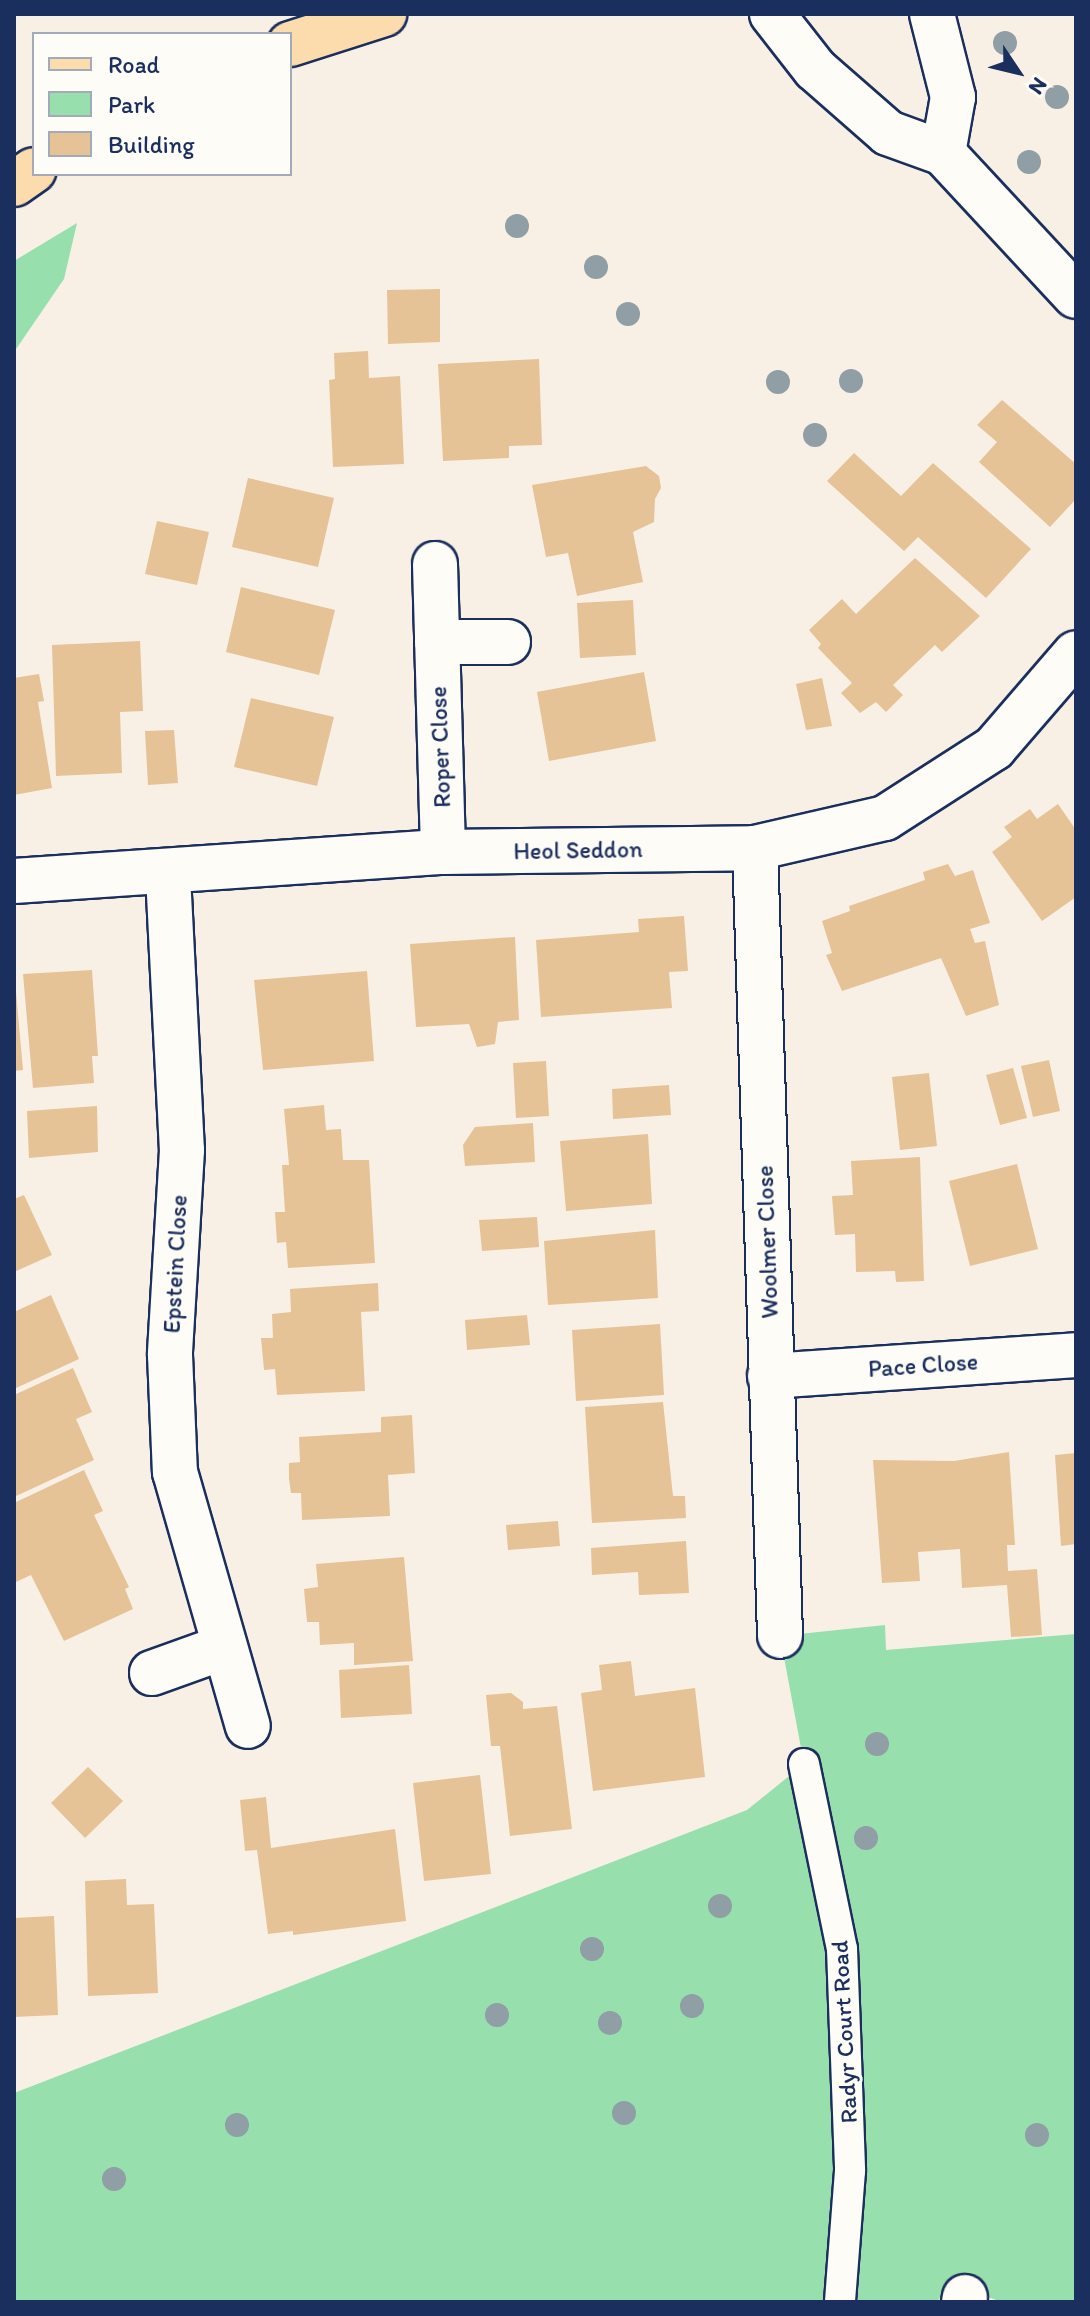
<!DOCTYPE html>
<html>
<head>
<meta charset="utf-8">
<style>
  body { margin:0 }
  #map { position:relative; width:1090px; height:2316px; overflow:hidden; background:#f8f0e4; font-family:Itim,sans-serif }
  div>[style] { position:absolute }
  .green>* { inset:0; background:#97dfad }
  .building>* { inset:0; background:#e6c297 }
  .roads { filter:drop-shadow(2px 0 #1b2f5e) drop-shadow(-2px 0 #1b2f5e) drop-shadow(0 2px #1b2f5e) drop-shadow(0 -2px #1b2f5e) }
  .lane>* { height:30px; margin:-15px; padding:0 15px; transform-origin:15px; border-radius:15px; background:#fdfcf7 }
  .street>* { height:44px; margin:-22px; padding:0 22px; transform-origin:22px; border-radius:22px; background:#fdfcf7 }
  .primary>* { height:44px; margin:-22px; padding:0 22px; transform-origin:22px; border-radius:22px; background:#fcdcac }
  .trees>* { width:24px; height:24px; margin:-12px; border-radius:50%; background:#909ea5 }
  span { translate:-50% -50%; white-space:nowrap; text-align:center; line-height:1.15; -webkit-text-stroke:6px #fdfcf7; paint-order:stroke }
  .street-label { font-size:24px; color:#1b2f5e }
  .frame { position:absolute; inset:0; border:16px solid #1b2f5e; pointer-events:none }
  .legend { position:absolute; left:32px; top:32px; width:260px; height:144px; box-sizing:border-box; background:#fdfcf7; border:2px solid #a3aaba; margin:0; padding:10px 14px; list-style:none; font-size:24px; color:#1b2f5e }
  .legend li { display:flex; align-items:center; gap:16px; height:40px }
  .legend b { width:40px; border:2px solid #a3aaba }
  .north { position:absolute; left:978px; top:32px; width:80px; height:80px; -webkit-text-stroke:6px #fdfcf7; paint-order:stroke; rotate:125deg; font-size:22px; font-weight:700; line-height:32px; text-align:center; color:#1b2f5e }
  .north::after { content:''; display:block; margin:auto; width:28px; height:36px; background:#1b2f5e; clip-path:polygon(50% 0,100% 100%,50% 72%,0 100%) }
</style>
</head>
<body>
<div id="map">
  <div class="green">
    <i style="clip-path:polygon(77px 223px,64px 279px,14px 352px,14px 261px)"></i>
    <i style="clip-path:polygon(885px 1625px,886px 1650px,1076px 1634px,1076px 2302px,1001px 2302px,988px 2297px,940px 2297px,937px 2302px,14px 2302px,14px 2093px,747px 1810px,804px 1764px,780px 1636px)"></i>
  </div>
  <div class="building">
    <i style="clip-path:polygon(440px 289px,440px 342px,388px 344px,387px 290px)"></i>
    <i style="clip-path:polygon(368px 351px,369px 378px,400px 376px,404px 464px,333px 467px,329px 380px,335px 379px,334px 353px)"></i>
    <i style="clip-path:polygon(539px 359px,542px 445px,509px 446px,509px 458px,443px 461px,438px 364px)"></i>
    <i style="clip-path:polygon(1002px 400px,1076px 464px,1076px 499px,1050px 527px,979px 462px,997px 442px,977px 425px)"></i>
    <i style="clip-path:polygon(854px 453px,901px 496px,933px 463px,1031px 549px,986px 598px,918px 537px,904px 551px,827px 481px)"></i>
    <i style="clip-path:polygon(646px 466px,659px 476px,661px 488px,655px 499px,654px 522px,633px 532px,643px 582px,577px 596px,568px 553px,546px 557px,532px 485px)"></i>
    <i style="clip-path:polygon(248px 478px,334px 498px,318px 567px,232px 547px)"></i>
    <i style="clip-path:polygon(157px 521px,209px 532px,197px 585px,145px 574px)"></i>
    <i style="clip-path:polygon(915px 558px,980px 616px,942px 652px,935px 645px,893px 685px,903px 695px,886px 712px,876px 702px,860px 713px,841px 693px,852px 683px,818px 648px,821px 644px,809px 630px,842px 599px,856px 614px)"></i>
    <i style="clip-path:polygon(241px 587px,335px 610px,319px 675px,226px 652px)"></i>
    <i style="clip-path:polygon(633px 600px,636px 655px,580px 658px,577px 603px)"></i>
    <i style="clip-path:polygon(140px 641px,143px 711px,120px 712px,122px 773px,56px 776px,52px 645px)"></i>
    <i style="clip-path:polygon(644px 672px,656px 741px,549px 761px,537px 692px)"></i>
    <i style="clip-path:polygon(39px 674px,44px 701px,38px 702px,52px 788px,14px 795px,14px 678px)"></i>
    <i style="clip-path:polygon(822px 678px,832px 726px,806px 730px,796px 684px)"></i>
    <i style="clip-path:polygon(251px 698px,334px 717px,317px 786px,234px 767px)"></i>
    <i style="clip-path:polygon(174px 730px,178px 783px,148px 785px,145px 731px)"></i>
    <i style="clip-path:polygon(1058px 804px,1076px 830px,1076px 897px,1042px 921px,992px 852px,1012px 837px,1004px 827px,1030px 809px,1037px 819px)"></i>
    <i style="clip-path:polygon(948px 864px,955px 876px,973px 870px,990px 923px,970px 929px,975px 943px,985px 941px,999px 1005px,966px 1016px,941px 958px,842px 991px,826px 955px,832px 953px,822px 921px,850px 911px,849px 906px,925px 880px,923px 872px)"></i>
    <i style="clip-path:polygon(684px 916px,688px 971px,669px 972px,672px 1008px,541px 1017px,536px 940px,639px 932px,638px 919px)"></i>
    <i style="clip-path:polygon(515px 937px,519px 1020px,498px 1022px,495px 1044px,477px 1047px,469px 1024px,416px 1027px,410px 944px)"></i>
    <i style="clip-path:polygon(14px 969px,23px 1070px,14px 1071px)"></i>
    <i style="clip-path:polygon(92px 970px,98px 1056px,92px 1056px,94px 1083px,33px 1088px,23px 974px)"></i>
    <i style="clip-path:polygon(367px 971px,374px 1061px,263px 1070px,254px 980px)"></i>
    <i style="clip-path:polygon(1049px 1060px,1060px 1111px,1033px 1117px,1021px 1066px)"></i>
    <i style="clip-path:polygon(546px 1061px,549px 1116px,516px 1118px,513px 1063px)"></i>
    <i style="clip-path:polygon(1013px 1068px,1027px 1118px,1000px 1125px,986px 1075px)"></i>
    <i style="clip-path:polygon(929px 1073px,937px 1146px,900px 1150px,892px 1077px)"></i>
    <i style="clip-path:polygon(669px 1085px,671px 1115px,613px 1119px,612px 1089px)"></i>
    <i style="clip-path:polygon(324px 1105px,326px 1130px,341px 1129px,343px 1160px,369px 1160px,375px 1263px,288px 1268px,286px 1242px,277px 1243px,275px 1212px,285px 1212px,282px 1165px,289px 1165px,284px 1109px)"></i>
    <i style="clip-path:polygon(97px 1106px,98px 1152px,29px 1158px,27px 1111px)"></i>
    <i style="clip-path:polygon(533px 1123px,535px 1162px,465px 1166px,463px 1145px,475px 1127px)"></i>
    <i style="clip-path:polygon(648px 1134px,652px 1204px,566px 1211px,560px 1141px)"></i>
    <i style="clip-path:polygon(920px 1157px,924px 1281px,896px 1282px,895px 1271px,856px 1272px,855px 1234px,835px 1235px,832px 1196px,853px 1195px,851px 1161px)"></i>
    <i style="clip-path:polygon(1017px 1164px,1038px 1249px,970px 1266px,949px 1181px)"></i>
    <i style="clip-path:polygon(24px 1195px,52px 1255px,14px 1272px,14px 1199px)"></i>
    <i style="clip-path:polygon(537px 1217px,539px 1247px,482px 1251px,479px 1220px)"></i>
    <i style="clip-path:polygon(655px 1230px,658px 1298px,548px 1305px,544px 1241px)"></i>
    <i style="clip-path:polygon(378px 1283px,379px 1311px,361px 1312px,365px 1391px,277px 1395px,275px 1369px,264px 1370px,261px 1338px,273px 1338px,272px 1314px,291px 1312px,290px 1289px)"></i>
    <i style="clip-path:polygon(51px 1295px,79px 1359px,14px 1389px,14px 1312px)"></i>
    <i style="clip-path:polygon(527px 1315px,530px 1345px,467px 1350px,465px 1320px)"></i>
    <i style="clip-path:polygon(660px 1324px,664px 1395px,576px 1401px,572px 1330px)"></i>
    <i style="clip-path:polygon(73px 1368px,92px 1412px,76px 1419px,94px 1460px,16px 1496px,14px 1395px)"></i>
    <i style="clip-path:polygon(663px 1402px,673px 1496px,685px 1496px,686px 1518px,592px 1523px,585px 1407px)"></i>
    <i style="clip-path:polygon(412px 1415px,415px 1473px,388px 1475px,390px 1516px,302px 1520px,301px 1493px,291px 1493px,289px 1479px,289px 1463px,300px 1462px,299px 1437px,381px 1432px,381px 1417px)"></i>
    <i style="clip-path:polygon(1009px 1452px,1015px 1545px,1007px 1545px,1008px 1571px,1037px 1569px,1042px 1635px,1011px 1637px,1007px 1585px,962px 1588px,960px 1549px,918px 1552px,920px 1581px,882px 1583px,873px 1460px,954px 1461px)"></i>
    <i style="clip-path:polygon(1076px 1453px,1076px 1544px,1061px 1546px,1055px 1455px)"></i>
    <i style="clip-path:polygon(84px 1470px,103px 1511px,94px 1515px,129px 1587px,125px 1589px,133px 1609px,64px 1641px,31px 1575px,14px 1583px,14px 1503px)"></i>
    <i style="clip-path:polygon(558px 1521px,560px 1546px,508px 1550px,506px 1525px)"></i>
    <i style="clip-path:polygon(686px 1541px,689px 1593px,639px 1595px,638px 1572px,592px 1575px,591px 1548px)"></i>
    <i style="clip-path:polygon(404px 1557px,413px 1661px,354px 1665px,354px 1643px,320px 1645px,319px 1622px,307px 1622px,304px 1589px,318px 1587px,316px 1564px)"></i>
    <i style="clip-path:polygon(631px 1661px,635px 1696px,695px 1688px,705px 1777px,593px 1791px,581px 1693px,602px 1690px,599px 1665px)"></i>
    <i style="clip-path:polygon(409px 1665px,412px 1714px,341px 1718px,339px 1670px)"></i>
    <i style="clip-path:polygon(511px 1693px,523px 1702px,523px 1709px,557px 1706px,572px 1829px,510px 1836px,500px 1746px,491px 1746px,486px 1695px)"></i>
    <i style="clip-path:polygon(88px 1767px,123px 1801px,85px 1838px,51px 1803px)"></i>
    <i style="clip-path:polygon(480px 1775px,491px 1874px,424px 1881px,413px 1783px)"></i>
    <i style="clip-path:polygon(266px 1797px,271px 1848px,395px 1829px,406px 1921px,293px 1935px,293px 1931px,268px 1934px,257px 1850px,245px 1851px,240px 1800px)"></i>
    <i style="clip-path:polygon(126px 1879px,127px 1905px,154px 1904px,158px 1993px,88px 1996px,85px 1881px)"></i>
    <i style="clip-path:polygon(54px 1916px,58px 2015px,14px 2017px,14px 1918px)"></i>
  </div>
  <div class="roads">
    <div class="lane">
      <i style="left:804px;top:1764px;width:189px;rotate:78.4deg"></i>
      <i style="left:842px;top:1949px;width:222px;rotate:87.9deg"></i>
      <i style="left:850px;top:2171px;width:131px;rotate:94.4deg"></i>
    </div>
    <div class="street">
      <i style="left:772px;top:14px;width:70px;rotate:52deg"></i>
      <i style="left:815px;top:69px;width:97px;rotate:41.2deg"></i>
      <i style="left:888px;top:133px;width:59px;rotate:20deg"></i>
      <i style="left:943px;top:153px;width:195px;rotate:47.1deg"></i>
      <i style="left:932px;top:14px;width:86px;rotate:75.8deg"></i>
      <i style="left:953px;top:97px;width:57px;rotate:100.1deg"></i>
      <i style="left:435px;top:564px;width:288px;rotate:88.4deg"></i>
      <i style="left:437px;top:642px;width:71px"></i>
      <i style="left:755px;top:848px;width:788px;rotate:88.18deg"></i>
      <i style="left:168px;top:875px;width:275px;rotate:87.1deg"></i>
      <i style="left:182px;top:1150px;width:205px;rotate:93.4deg"></i>
      <i style="left:170px;top:1355px;width:117px;rotate:87.6deg"></i>
      <i style="left:175px;top:1472px;width:264px;rotate:74deg"></i>
      <i style="left:14px;top:881px;width:430px;rotate:-3.9deg"></i>
      <i style="left:443px;top:852px;width:312px;rotate:-0.7deg"></i>
      <i style="left:755px;top:848px;width:133px;rotate:-13deg"></i>
      <i style="left:885px;top:818px;width:130px;rotate:-32.7deg"></i>
      <i style="left:994px;top:748px;width:125px;rotate:-49.2deg"></i>
      <i style="left:770px;top:1376px;width:307px;rotate:-3.9deg"></i>
      <i style="left:152px;top:1673px;width:74px;rotate:-19.7deg"></i>
      <i style="left:964px;top:2302px;width:5px;rotate:-79deg"></i>
    </div>
    <div class="primary">
      <i style="left:290px;top:44px;width:99px;rotate:-17.7deg"></i>
      <i style="left:14px;top:184px;width:24px;rotate:-35deg"></i>
    </div>
  </div>
  <div class="trees">
    <i style="left:1005px;top:43px"></i>
    <i style="left:1057px;top:97px"></i>
    <i style="left:1029px;top:162px"></i>
    <i style="left:517px;top:226px"></i>
    <i style="left:596px;top:267px"></i>
    <i style="left:628px;top:314px"></i>
    <i style="left:851px;top:381px"></i>
    <i style="left:778px;top:382px"></i>
    <i style="left:815px;top:435px"></i>
    <i style="left:877px;top:1744px"></i>
    <i style="left:866px;top:1838px"></i>
    <i style="left:720px;top:1906px"></i>
    <i style="left:592px;top:1949px"></i>
    <i style="left:692px;top:2006px"></i>
    <i style="left:497px;top:2015px"></i>
    <i style="left:610px;top:2023px"></i>
    <i style="left:624px;top:2113px"></i>
    <i style="left:237px;top:2125px"></i>
    <i style="left:1037px;top:2135px"></i>
    <i style="left:114px;top:2179px"></i>
  </div>
  <div class="street-label">
    <span style="left:440px;top:747px;rotate:-92deg">Roper Close</span>
    <span style="left:578px;top:850px;rotate:-1deg">Heol Seddon</span>
    <span style="left:767px;top:1242px;rotate:-92deg">Woolmer Close</span>
    <span style="left:175px;top:1264px;rotate:-87deg">Epstein Close</span>
    <span style="left:923px;top:1365px;rotate:-4deg">Pace Close</span>
    <span style="left:844px;top:2032px;rotate:-93deg">Radyr Court Road</span>
  </div>
  <div class="frame"></div>
  <ul class="legend">
  <li><b style="height:10px;background:#fcdcac"></b>Road</li>
  <li><b style="height:22px;background:#97dfad"></b>Park</li>
  <li><b style="height:22px;background:#e6c297"></b>Building</li>
  </ul>
  <div class="north">N</div>
</div>
</body>
</html>
